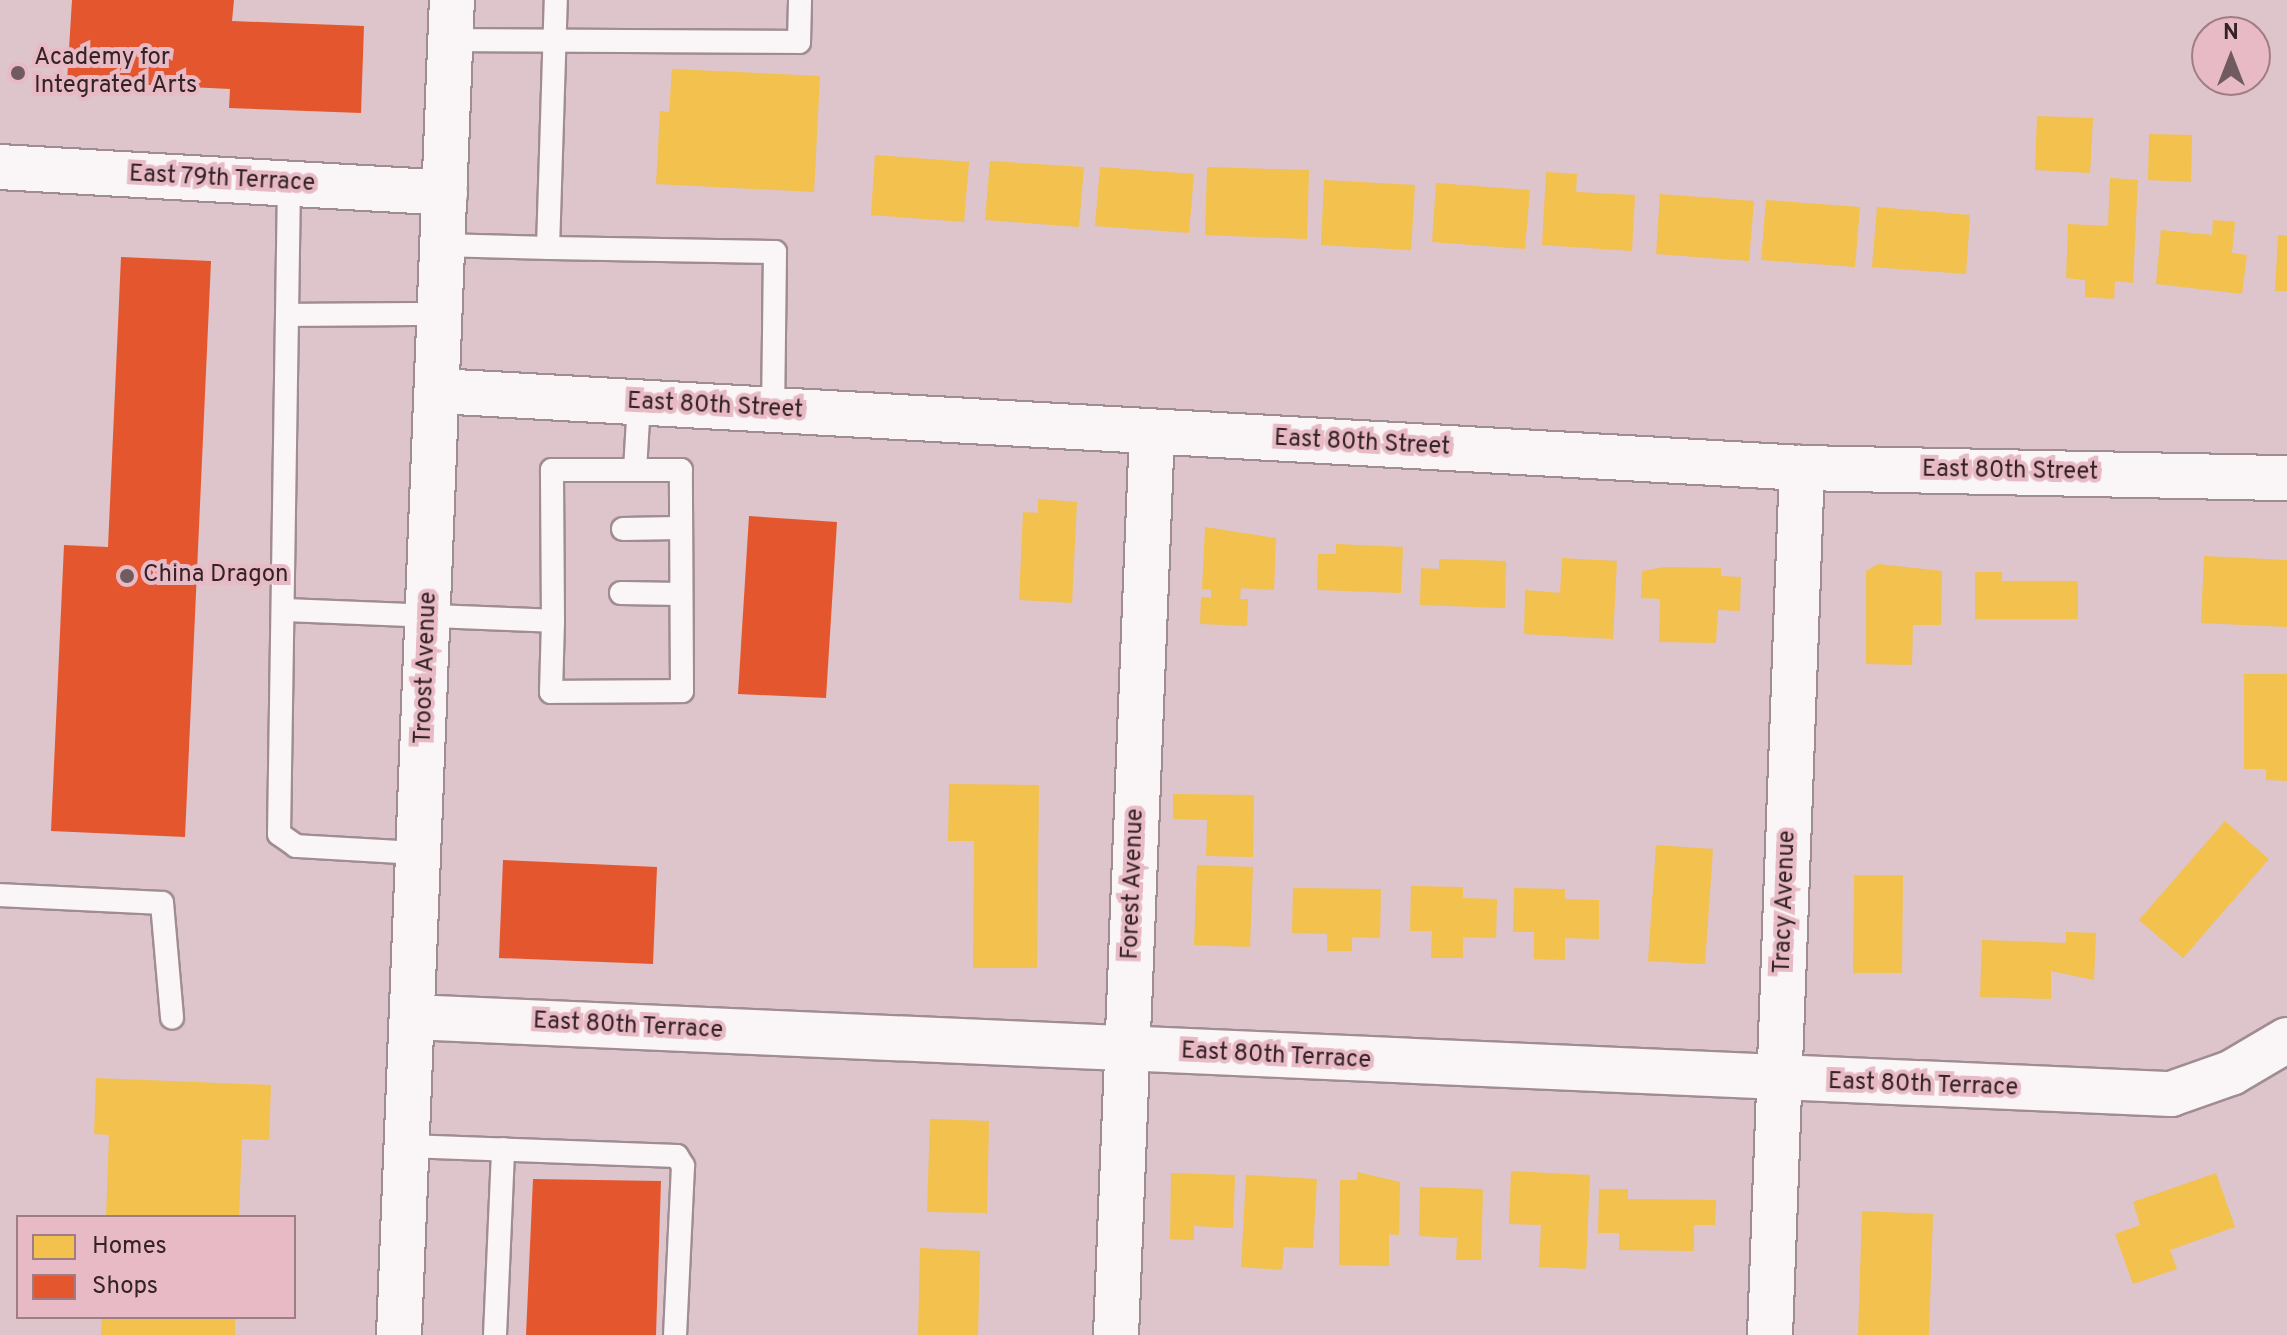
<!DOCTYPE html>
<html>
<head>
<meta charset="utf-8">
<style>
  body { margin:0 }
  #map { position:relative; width:2287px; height:1335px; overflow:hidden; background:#dec4cb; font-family:Overpass,sans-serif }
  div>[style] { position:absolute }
  .homes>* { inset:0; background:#f2c14e }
  .shops>* { inset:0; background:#e4572e }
  .roads { filter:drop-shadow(2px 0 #a08d92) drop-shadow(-2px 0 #a08d92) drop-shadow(0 2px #a08d92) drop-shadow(0 -2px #a08d92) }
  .service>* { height:22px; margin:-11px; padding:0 11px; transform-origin:11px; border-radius:11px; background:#faf6f7 }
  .minor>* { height:44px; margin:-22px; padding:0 22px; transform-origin:22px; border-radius:22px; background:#faf6f7 }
  .secondary>* { height:44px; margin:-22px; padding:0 22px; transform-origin:22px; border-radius:22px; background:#faf6f7 }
  .dots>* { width:22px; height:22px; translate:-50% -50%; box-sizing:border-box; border:4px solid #e8bac5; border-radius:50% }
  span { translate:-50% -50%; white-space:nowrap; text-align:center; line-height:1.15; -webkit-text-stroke:8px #e8bac5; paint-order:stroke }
  .poi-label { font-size:24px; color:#332226 }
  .left { translate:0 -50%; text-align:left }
  .street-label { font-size:24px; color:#332226 }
  .legend { position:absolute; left:16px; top:1215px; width:280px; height:104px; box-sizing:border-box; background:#e8bac5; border:2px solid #a07d85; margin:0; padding:10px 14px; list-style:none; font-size:24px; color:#332226 }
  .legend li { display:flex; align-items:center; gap:16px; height:40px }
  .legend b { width:40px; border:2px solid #a07d85 }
  .north { position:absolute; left:2191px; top:16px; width:80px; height:80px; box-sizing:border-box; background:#e8bac5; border:2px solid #a07d85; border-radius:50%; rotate:0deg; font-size:22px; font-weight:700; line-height:32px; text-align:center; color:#332226 }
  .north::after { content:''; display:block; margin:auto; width:28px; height:36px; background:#6f5b60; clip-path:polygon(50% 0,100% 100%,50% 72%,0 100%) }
</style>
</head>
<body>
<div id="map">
  <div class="homes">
    <i style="clip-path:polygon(672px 69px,820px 76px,814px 192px,656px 184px,660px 111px,669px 112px)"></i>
    <i style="clip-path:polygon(2037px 116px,2093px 118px,2090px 173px,2035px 170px)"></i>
    <i style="clip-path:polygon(2149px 134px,2192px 135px,2191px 182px,2148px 180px)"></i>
    <i style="clip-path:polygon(875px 155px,969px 162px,964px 222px,871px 215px)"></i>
    <i style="clip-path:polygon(990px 161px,1084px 167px,1079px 227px,985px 220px)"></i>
    <i style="clip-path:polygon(1100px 167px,1194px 174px,1189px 233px,1095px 226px)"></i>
    <i style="clip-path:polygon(1207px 167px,1309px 170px,1307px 239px,1205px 235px)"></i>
    <i style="clip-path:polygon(1546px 172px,1577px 174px,1576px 192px,1635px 195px,1632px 251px,1542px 245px)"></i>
    <i style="clip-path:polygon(2110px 178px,2138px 180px,2133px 283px,2115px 281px,2114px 299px,2085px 297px,2085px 280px,2066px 278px,2068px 224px,2108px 226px)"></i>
    <i style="clip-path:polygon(1324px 180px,1415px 185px,1411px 250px,1321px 245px)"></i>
    <i style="clip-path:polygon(1436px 183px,1530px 190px,1525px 249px,1432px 242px)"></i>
    <i style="clip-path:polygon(1660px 194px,1754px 201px,1749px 261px,1656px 254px)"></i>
    <i style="clip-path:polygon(1766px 200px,1860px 207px,1855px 267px,1761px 260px)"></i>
    <i style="clip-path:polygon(1877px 207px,1970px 215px,1966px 274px,1872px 267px)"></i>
    <i style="clip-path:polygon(2213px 220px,2235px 222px,2232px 253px,2247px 255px,2242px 294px,2156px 284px,2161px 230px,2212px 235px)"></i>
    <i style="clip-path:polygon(2278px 235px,2287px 236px,2287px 291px,2275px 291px)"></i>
    <i style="clip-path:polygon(1038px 499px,1077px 502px,1072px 603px,1019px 600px,1023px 512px,1038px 513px)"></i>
    <i style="clip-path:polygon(1205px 527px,1276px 538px,1274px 590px,1241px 588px,1240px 599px,1248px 599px,1247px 626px,1200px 624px,1201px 597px,1211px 598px,1211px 590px,1202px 589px)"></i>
    <i style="clip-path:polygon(1336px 544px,1403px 547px,1401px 593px,1317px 590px,1318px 554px,1336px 554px)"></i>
    <i style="clip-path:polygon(2204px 556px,2287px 560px,2287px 627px,2201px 623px)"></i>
    <i style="clip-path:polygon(1562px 558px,1617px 561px,1613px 639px,1524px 634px,1525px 590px,1560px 593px)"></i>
    <i style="clip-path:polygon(1439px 559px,1506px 561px,1505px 608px,1420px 605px,1421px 568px,1439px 569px)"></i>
    <i style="clip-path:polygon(1878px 564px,1942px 571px,1941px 625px,1913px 625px,1912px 665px,1866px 664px,1866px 571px)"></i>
    <i style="clip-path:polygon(1665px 567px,1721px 568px,1721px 576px,1741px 577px,1740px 611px,1718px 610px,1716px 643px,1659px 642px,1660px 599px,1641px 598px,1642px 571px)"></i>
    <i style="clip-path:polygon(1975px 572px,2002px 572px,2002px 581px,2078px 581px,2078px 619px,1975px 619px)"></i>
    <i style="clip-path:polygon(2244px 674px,2287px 674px,2287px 781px,2266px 780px,2266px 769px,2244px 769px)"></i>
    <i style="clip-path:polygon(949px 784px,1039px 785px,1037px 968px,973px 968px,974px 841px,948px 841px)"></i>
    <i style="clip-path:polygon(1173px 794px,1254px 795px,1253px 857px,1206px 856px,1207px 820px,1173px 819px)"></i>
    <i style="clip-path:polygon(2225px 821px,2269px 859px,2183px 958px,2139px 920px)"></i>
    <i style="clip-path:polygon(1656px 845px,1713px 849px,1705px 964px,1648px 961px)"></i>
    <i style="clip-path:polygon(1197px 865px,1253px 867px,1250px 947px,1194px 945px)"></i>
    <i style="clip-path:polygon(1854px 875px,1903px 875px,1902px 973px,1853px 973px)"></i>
    <i style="clip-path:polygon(1411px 886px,1463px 887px,1463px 898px,1497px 899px,1496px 938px,1463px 937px,1463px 958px,1431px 958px,1432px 931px,1410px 931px)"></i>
    <i style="clip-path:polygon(1293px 888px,1381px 889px,1380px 938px,1352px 937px,1352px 951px,1327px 951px,1327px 934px,1292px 933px)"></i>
    <i style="clip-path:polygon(1514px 888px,1565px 889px,1565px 899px,1599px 900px,1599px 939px,1565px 938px,1565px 960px,1534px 959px,1534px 932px,1513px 932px)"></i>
    <i style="clip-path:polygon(2066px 932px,2096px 933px,2094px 980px,2051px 971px,2051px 999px,1980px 997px,1982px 940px,2066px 943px)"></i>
    <i style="clip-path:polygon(96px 1078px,271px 1085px,269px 1140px,242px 1139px,239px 1217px,106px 1217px,109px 1135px,94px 1134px)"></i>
    <i style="clip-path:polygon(930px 1119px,989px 1121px,987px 1213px,927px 1212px)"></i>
    <i style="clip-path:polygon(1511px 1171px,1590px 1175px,1586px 1269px,1539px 1267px,1541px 1225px,1509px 1224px)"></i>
    <i style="clip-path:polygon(1357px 1172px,1400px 1182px,1399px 1235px,1389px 1234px,1389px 1266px,1339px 1265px,1340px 1180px,1357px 1180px)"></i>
    <i style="clip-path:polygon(1171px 1173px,1235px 1175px,1233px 1228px,1194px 1226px,1194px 1240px,1170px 1239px)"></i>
    <i style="clip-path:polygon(2216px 1173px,2235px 1227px,2170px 1250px,2177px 1269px,2133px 1284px,2115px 1234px,2140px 1225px,2133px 1202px)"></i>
    <i style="clip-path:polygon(1246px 1175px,1317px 1179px,1313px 1248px,1284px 1247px,1282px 1270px,1241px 1267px)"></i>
    <i style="clip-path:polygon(1420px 1187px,1483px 1189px,1481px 1260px,1456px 1260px,1457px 1238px,1419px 1236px)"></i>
    <i style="clip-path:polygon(1599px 1189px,1628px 1189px,1628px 1199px,1716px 1200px,1715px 1225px,1694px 1225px,1694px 1251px,1619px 1250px,1619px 1233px,1598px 1233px)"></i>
    <i style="clip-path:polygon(1862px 1211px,1933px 1214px,1929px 1335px,1858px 1335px)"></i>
    <i style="clip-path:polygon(920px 1248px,980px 1251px,978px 1335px,918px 1335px)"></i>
    <i style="clip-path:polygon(102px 1317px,235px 1317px,235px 1335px,101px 1335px)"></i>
  </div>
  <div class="shops">
    <i style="clip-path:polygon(72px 0,234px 0,232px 21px,364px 26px,361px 113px,229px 108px,230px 89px,67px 81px)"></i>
    <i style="clip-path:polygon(121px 257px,211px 261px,185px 837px,51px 831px,64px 545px,108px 547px)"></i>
    <i style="clip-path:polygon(749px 516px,837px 522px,826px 698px,738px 694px)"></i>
    <i style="clip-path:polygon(503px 860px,657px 867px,653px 964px,499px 958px)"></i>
    <i style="clip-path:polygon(533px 1179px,661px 1181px,656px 1335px,526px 1335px)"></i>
  </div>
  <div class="roads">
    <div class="service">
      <i style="left:451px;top:40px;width:348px;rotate:0.3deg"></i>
      <i style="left:799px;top:42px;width:42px;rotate:-88.6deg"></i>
      <i style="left:289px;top:184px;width:650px;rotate:90.88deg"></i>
      <i style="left:279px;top:834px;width:21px;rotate:35deg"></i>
      <i style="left:296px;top:846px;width:123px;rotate:3.3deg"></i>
      <i style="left:443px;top:245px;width:105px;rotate:1.6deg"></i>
      <i style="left:548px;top:248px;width:248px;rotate:-88.2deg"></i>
      <i style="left:548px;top:248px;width:227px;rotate:1deg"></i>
      <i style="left:775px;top:252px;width:159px;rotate:90.7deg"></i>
      <i style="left:288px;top:315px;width:153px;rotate:-0.4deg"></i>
      <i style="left:623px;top:529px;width:56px;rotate:-1deg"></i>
      <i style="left:621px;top:593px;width:59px;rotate:1deg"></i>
      <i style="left:284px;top:610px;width:269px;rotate:2.3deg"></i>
      <i style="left:553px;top:621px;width:151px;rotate:-90.4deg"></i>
      <i style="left:552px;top:470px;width:83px"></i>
      <i style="left:635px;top:470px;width:68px;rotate:-86.6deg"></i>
      <i style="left:553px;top:621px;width:71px;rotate:91.6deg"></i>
      <i style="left:551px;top:692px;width:131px;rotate:-0.4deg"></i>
      <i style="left:682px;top:691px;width:221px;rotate:-90.3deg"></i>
      <i style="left:681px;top:470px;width:46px;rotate:180deg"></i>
      <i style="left:0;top:895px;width:162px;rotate:2.8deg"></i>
      <i style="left:162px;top:903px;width:115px;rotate:85deg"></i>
      <i style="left:407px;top:1146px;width:270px;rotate:2.1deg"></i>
      <i style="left:677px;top:1156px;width:12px;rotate:59deg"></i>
      <i style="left:683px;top:1166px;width:169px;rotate:92.7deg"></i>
      <i style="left:495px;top:1335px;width:186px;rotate:-87.5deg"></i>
    </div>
    <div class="minor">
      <i style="left:0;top:167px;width:446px;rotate:3.3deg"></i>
      <i style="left:438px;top:391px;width:1366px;rotate:3.23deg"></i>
      <i style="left:1802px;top:468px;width:485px;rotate:1.2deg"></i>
      <i style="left:412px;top:1017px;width:1761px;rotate:2.51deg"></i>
      <i style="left:2171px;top:1094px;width:64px;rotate:-19.3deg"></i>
      <i style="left:2231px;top:1073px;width:65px;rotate:-30.5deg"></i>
      <i style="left:1116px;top:1335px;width:904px;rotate:-87.72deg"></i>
      <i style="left:1770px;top:1335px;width:868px;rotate:-87.89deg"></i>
    </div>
    <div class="secondary">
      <i style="left:399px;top:1335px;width:1336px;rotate:-87.73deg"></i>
    </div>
  </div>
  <div class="dots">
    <i style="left:18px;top:73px;background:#6f5b60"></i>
    <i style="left:127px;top:576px;background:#6f5b60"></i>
  </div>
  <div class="poi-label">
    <span class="left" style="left:34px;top:73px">Academy for<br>Integrated Arts</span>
    <span class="left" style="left:143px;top:576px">China Dragon</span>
  </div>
  <div class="street-label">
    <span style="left:222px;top:180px;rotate:3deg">East 79th Terrace</span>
    <span style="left:715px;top:407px;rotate:3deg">East 80th Street</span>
    <span style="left:1362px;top:444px;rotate:3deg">East 80th Street</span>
    <span style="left:2010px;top:472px;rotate:1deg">East 80th Street</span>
    <span style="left:427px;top:668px;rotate:-88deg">Troost Avenue</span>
    <span style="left:1134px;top:884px;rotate:-88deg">Forest Avenue</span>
    <span style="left:1786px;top:902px;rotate:-88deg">Tracy Avenue</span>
    <span style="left:628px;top:1027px;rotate:3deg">East 80th Terrace</span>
    <span style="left:1276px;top:1057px;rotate:3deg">East 80th Terrace</span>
    <span style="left:1923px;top:1086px;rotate:2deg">East 80th Terrace</span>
  </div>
  <ul class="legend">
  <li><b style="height:22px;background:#f2c14e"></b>Homes</li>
  <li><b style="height:22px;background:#e4572e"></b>Shops</li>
  </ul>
  <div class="north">N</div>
</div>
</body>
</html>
